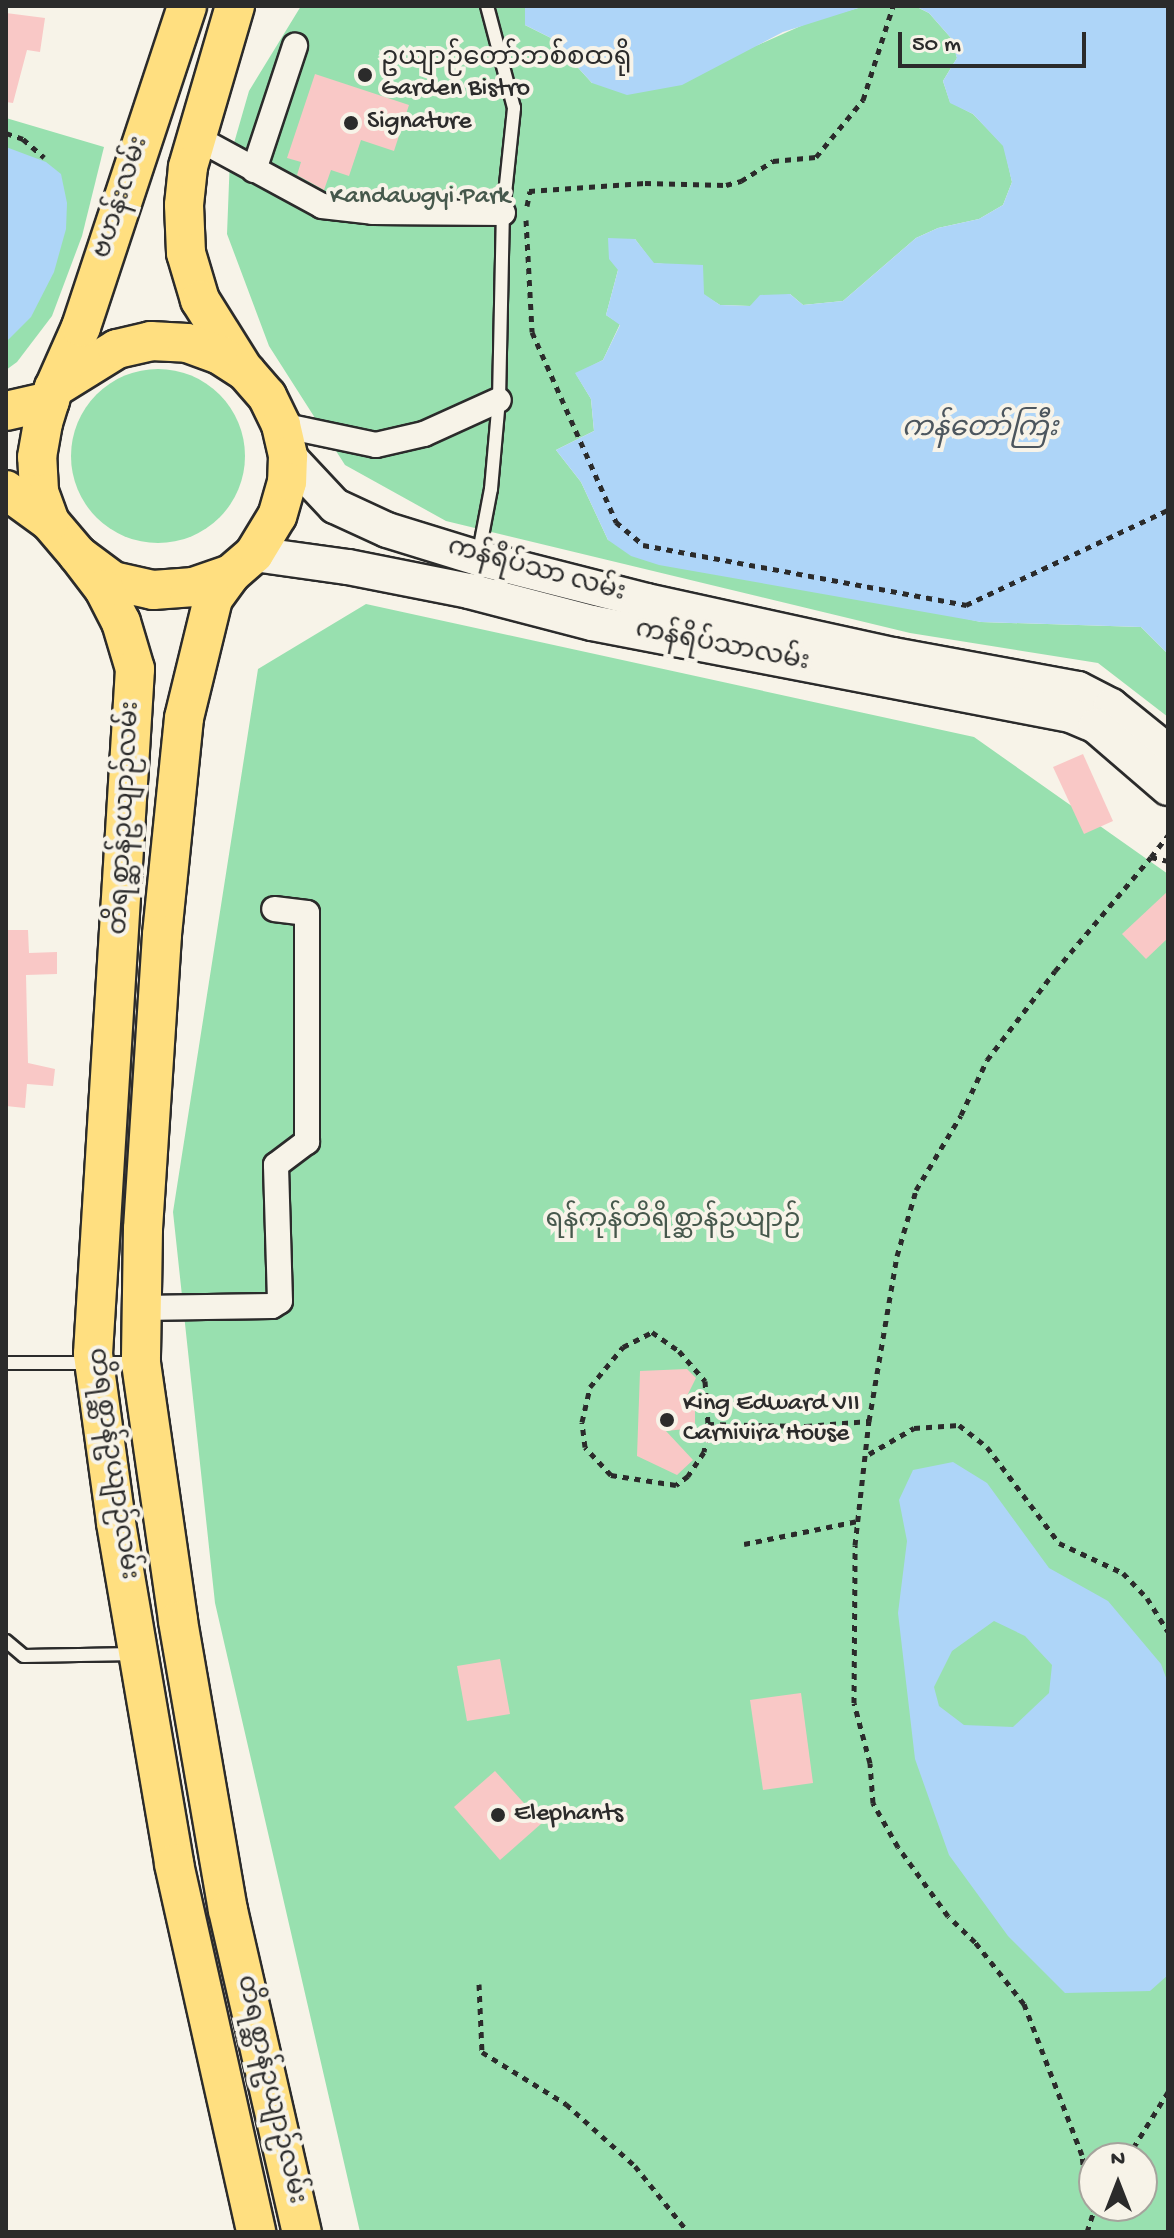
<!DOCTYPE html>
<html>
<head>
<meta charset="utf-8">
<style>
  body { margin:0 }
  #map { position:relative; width:1174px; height:2238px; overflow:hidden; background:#f7f3e8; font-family:"Gochi Hand","Noto Sans Myanmar",sans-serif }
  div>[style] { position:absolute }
  .green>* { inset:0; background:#98e0af }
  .round { border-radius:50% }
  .water>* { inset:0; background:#aed5f8 }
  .building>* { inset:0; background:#f9c8c6 }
  .path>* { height:5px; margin-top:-2.5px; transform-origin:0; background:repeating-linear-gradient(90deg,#2b2b2b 0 6px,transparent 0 12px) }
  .roads { filter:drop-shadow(2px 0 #2b2b2b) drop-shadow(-2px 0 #2b2b2b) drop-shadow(0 2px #2b2b2b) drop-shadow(0 -2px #2b2b2b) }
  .lane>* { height:12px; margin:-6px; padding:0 6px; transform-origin:6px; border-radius:6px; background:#f7f3e8 }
  .street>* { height:24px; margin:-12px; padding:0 12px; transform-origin:12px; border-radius:12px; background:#f7f3e8 }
  .secondary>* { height:34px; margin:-17px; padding:0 17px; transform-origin:17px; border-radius:17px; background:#f7f3e8 }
  .primary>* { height:38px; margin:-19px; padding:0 19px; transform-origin:19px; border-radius:19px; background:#ffdf80 }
  .dots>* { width:22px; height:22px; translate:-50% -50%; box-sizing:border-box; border:4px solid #f7f3e8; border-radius:50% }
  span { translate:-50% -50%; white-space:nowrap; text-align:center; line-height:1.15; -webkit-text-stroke:8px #f7f3e8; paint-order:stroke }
  .poi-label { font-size:26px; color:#2b2b2b }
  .left { translate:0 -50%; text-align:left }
  .street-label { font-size:26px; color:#2b2b2b }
  .park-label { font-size:26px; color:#46584c }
  .water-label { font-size:28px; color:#4c565e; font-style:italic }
  .frame { position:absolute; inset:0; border:8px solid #2b2b2b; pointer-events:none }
  .north { position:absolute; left:1078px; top:2142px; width:80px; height:80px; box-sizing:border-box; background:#f7f3e8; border:2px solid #a5a39c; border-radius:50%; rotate:0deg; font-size:22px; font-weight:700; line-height:32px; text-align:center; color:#2b2b2b }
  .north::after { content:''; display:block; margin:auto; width:28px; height:36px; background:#2b2b2b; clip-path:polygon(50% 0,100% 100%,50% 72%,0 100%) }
  .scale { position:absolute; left:898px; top:32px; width:188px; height:36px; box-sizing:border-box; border:4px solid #2b2b2b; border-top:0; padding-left:10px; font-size:24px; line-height:28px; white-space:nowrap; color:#2b2b2b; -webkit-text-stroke:6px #f7f3e8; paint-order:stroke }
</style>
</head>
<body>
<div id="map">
  <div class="green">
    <i style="clip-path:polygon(301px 6px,525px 6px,525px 25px,551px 38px,592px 83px,758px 45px,812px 21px,865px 6px,915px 6px,929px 13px,951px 38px,957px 58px,943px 81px,950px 102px,973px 114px,1004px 146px,1012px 182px,1003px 205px,979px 219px,938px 228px,916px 238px,843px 301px,803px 305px,790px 294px,750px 306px,720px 305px,704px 295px,676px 265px,653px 263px,635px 239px,618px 270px,606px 315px,620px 324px,603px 360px,576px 374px,591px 399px,594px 431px,556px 450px,581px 482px,608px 540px,981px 622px,1141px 627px,1168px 654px,1168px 717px,1098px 663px,910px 633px,446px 521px,345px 465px,269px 346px,227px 234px,230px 157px,249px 91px)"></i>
    <i style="clip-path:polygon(6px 118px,104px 147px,82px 236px,52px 316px,17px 362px,6px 370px)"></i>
    <i class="round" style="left:71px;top:369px;width:174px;height:174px"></i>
    <i style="clip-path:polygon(evenodd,366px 604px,974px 737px,1168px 874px,1168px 2232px,360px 2232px,215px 1603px,173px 1212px,258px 669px,366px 604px,1094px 2158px,1142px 2158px,1142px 2206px,1094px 2206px,1094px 2158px)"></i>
  </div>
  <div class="water">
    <i style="clip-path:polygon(525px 6px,865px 6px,783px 32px,682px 85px,627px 95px,592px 83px,551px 38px,525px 25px)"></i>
    <i style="clip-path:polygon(915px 6px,1168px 6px,1168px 654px,1141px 627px,981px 622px,659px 565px,631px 556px,608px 540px,581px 482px,556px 450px,594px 431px,591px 399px,575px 373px,603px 360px,620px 325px,606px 315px,618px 270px,609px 259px,608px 238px,635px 239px,654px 263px,703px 265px,704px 294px,720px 305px,750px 306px,760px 295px,790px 294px,803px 305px,843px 301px,916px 238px,938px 228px,979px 219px,1003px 205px,1012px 182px,1003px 146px,973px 114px,950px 103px,943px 81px,957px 58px,951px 38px,929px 13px)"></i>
    <i style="clip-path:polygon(6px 147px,46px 162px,61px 174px,67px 203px,66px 229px,54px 272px,31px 317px,6px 342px)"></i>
    <i style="clip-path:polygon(evenodd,953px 1462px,987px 1483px,1049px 1568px,1108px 1601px,1161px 1664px,1168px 1683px,1168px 1975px,1150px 1991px,1065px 1993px,1008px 1936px,949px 1855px,915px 1759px,898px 1613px,907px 1541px,899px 1500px,913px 1470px,953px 1462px,994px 1621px,1025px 1636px,1052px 1665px,1049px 1693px,1013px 1727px,964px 1725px,939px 1706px,934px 1687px,952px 1651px,994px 1621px)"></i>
  </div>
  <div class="building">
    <i style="clip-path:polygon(6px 13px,45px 18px,40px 52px,27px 50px,13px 103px,6px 102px)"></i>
    <i style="clip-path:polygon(315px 74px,409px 105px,394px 151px,361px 140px,349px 176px,331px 170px,324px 190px,297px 175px,301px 162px,287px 158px)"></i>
    <i style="clip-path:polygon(1083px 754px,1113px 821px,1084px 834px,1053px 767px)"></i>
    <i style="clip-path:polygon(1168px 891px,1168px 938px,1146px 959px,1122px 934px)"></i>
    <i style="clip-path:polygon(6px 930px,28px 930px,29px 953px,57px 952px,57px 974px,26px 975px,28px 1063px,55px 1069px,53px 1086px,27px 1084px,25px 1108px,6px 1106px)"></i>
    <i style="clip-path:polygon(687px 1369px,696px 1378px,686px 1398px,695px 1411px,695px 1428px,666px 1431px,693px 1460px,677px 1475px,637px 1456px,640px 1371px)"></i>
    <i style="clip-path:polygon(500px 1659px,510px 1714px,467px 1721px,457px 1666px)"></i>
    <i style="clip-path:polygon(801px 1693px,813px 1783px,763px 1790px,750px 1700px)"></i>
    <i style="clip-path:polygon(495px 1771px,542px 1823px,500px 1860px,454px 1807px)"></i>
  </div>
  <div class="path">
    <i style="left:6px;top:133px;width:18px;rotate:19deg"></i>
    <i style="left:23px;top:139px;width:28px;rotate:41deg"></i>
    <i style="left:529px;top:191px;width:116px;rotate:-3.9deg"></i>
    <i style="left:645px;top:183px;width:81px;rotate:1.4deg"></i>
    <i style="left:726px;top:185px;width:16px;rotate:-15deg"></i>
    <i style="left:741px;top:181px;width:38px;rotate:-32deg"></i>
    <i style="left:773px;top:161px;width:43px;rotate:-5.3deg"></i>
    <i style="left:816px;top:157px;width:74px;rotate:-50.5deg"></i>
    <i style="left:863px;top:100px;width:99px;rotate:-72.3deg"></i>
    <i style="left:527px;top:206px;width:15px;rotate:-79deg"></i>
    <i style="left:526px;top:220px;width:112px;rotate:86.9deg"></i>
    <i style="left:532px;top:332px;width:208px;rotate:66.1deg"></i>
    <i style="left:616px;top:522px;width:35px;rotate:40deg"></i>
    <i style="left:643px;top:545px;width:329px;rotate:10.5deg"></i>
    <i style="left:966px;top:605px;width:223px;rotate:-25.2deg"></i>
    <i style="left:1151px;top:857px;width:28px;rotate:-52deg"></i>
    <i style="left:708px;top:1424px;width:28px;rotate:98deg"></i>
    <i style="left:704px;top:1452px;width:29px;rotate:124deg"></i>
    <i style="left:688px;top:1476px;width:15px;rotate:143deg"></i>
    <i style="left:676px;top:1485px;width:66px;rotate:-171.3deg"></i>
    <i style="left:611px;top:1475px;width:38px;rotate:-133deg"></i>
    <i style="left:585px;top:1447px;width:25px;rotate:-97deg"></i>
    <i style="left:582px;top:1422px;width:36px;rotate:-77deg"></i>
    <i style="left:590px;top:1387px;width:52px;rotate:-50.5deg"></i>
    <i style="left:623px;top:1347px;width:33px;rotate:-27deg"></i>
    <i style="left:652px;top:1332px;width:33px;rotate:35deg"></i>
    <i style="left:679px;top:1351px;width:40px;rotate:49deg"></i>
    <i style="left:705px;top:1381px;width:43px;rotate:86deg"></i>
    <i style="left:708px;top:1424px;width:98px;rotate:1.2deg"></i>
    <i style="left:806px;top:1426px;width:63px;rotate:-4.5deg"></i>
    <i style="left:869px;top:1454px;width:52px;rotate:-30deg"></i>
    <i style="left:914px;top:1428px;width:45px;rotate:-3.8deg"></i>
    <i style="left:959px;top:1425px;width:36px;rotate:38deg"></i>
    <i style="left:987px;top:1447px;width:120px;rotate:53.1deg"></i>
    <i style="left:1059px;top:1543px;width:71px;rotate:25.1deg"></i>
    <i style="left:1123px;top:1573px;width:35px;rotate:46deg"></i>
    <i style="left:1147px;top:1598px;width:39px;rotate:58deg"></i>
    <i style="left:744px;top:1544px;width:116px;rotate:-11.4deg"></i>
    <i style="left:479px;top:1984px;width:68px;rotate:87.5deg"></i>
    <i style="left:482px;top:2052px;width:99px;rotate:31.8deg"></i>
    <i style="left:566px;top:2104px;width:93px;rotate:41.9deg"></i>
    <i style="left:635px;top:2166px;width:85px;rotate:51.2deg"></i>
    <i style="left:1127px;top:2158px;width:78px;rotate:-58.2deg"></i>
    <i style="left:1087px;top:2232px;width:22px;rotate:-72deg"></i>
    <i style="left:1094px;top:2211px;width:25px;rotate:-111deg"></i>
    <i style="left:1085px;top:2188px;width:33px;rotate:-95deg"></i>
    <i style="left:1082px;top:2155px;width:162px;rotate:-111deg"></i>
    <i style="left:1024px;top:2004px;width:79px;rotate:-128.3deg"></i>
    <i style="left:975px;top:1942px;width:37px;rotate:-136deg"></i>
    <i style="left:948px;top:1916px;width:85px;rotate:-125.9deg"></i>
    <i style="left:898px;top:1847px;width:51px;rotate:-119.6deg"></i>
    <i style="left:873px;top:1803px;width:40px;rotate:-94.3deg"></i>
    <i style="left:870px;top:1763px;width:62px;rotate:-104.9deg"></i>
    <i style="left:854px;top:1703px;width:158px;rotate:-89.6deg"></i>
    <i style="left:855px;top:1545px;width:125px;rotate:-83.6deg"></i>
    <i style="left:869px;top:1421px;width:167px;rotate:-80.4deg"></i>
    <i style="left:897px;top:1256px;width:69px;rotate:-73.9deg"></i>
    <i style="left:916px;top:1190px;width:87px;rotate:-59deg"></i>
    <i style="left:961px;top:1115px;width:61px;rotate:-64.7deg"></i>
    <i style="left:987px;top:1060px;width:112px;rotate:-52.6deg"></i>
    <i style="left:1055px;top:971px;width:149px;rotate:-49.9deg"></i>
    <i style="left:1151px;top:857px;width:17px;rotate:13deg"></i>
  </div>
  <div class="roads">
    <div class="lane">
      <i style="left:478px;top:557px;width:69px;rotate:-79.2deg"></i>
      <i style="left:491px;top:489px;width:89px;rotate:-84.9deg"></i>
      <i style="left:499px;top:400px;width:187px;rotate:-88.8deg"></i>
      <i style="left:503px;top:213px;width:106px;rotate:-84deg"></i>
      <i style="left:514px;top:108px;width:106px;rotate:-104.8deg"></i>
      <i style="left:6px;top:1363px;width:133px"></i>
      <i style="left:6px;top:1641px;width:23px;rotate:40deg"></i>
      <i style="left:24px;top:1656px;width:111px;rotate:-1deg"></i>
    </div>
    <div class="street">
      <i style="left:197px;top:138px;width:142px;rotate:28.5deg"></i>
      <i style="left:322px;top:206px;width:51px;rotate:6.7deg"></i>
      <i style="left:373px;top:212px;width:130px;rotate:0.4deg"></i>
      <i style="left:254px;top:170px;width:131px;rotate:-71.7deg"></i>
      <i style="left:281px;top:425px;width:97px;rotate:11.9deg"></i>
      <i style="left:376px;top:445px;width:49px;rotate:-12.9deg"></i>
      <i style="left:424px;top:434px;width:82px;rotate:-24.4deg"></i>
      <i style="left:141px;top:1308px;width:131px;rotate:-0.9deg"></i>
      <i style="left:272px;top:1306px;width:9px;rotate:-32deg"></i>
      <i style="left:280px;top:1301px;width:136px;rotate:-91.7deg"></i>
      <i style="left:276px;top:1165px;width:39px;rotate:-37deg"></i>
      <i style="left:307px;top:1142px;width:229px;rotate:-90deg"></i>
      <i style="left:307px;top:913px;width:33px;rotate:-173deg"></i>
    </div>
    <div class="secondary">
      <i style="left:288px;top:456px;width:69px;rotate:46.8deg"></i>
      <i style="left:335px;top:506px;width:57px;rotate:24.8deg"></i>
      <i style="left:387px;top:530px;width:95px;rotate:17.1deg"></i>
      <i style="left:478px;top:558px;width:174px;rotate:14.3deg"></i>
      <i style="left:647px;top:601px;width:252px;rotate:12.4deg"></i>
      <i style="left:893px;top:655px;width:188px;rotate:10.4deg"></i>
      <i style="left:1078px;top:689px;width:37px;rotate:27deg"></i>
      <i style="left:1111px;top:706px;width:73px;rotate:38.9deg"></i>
      <i style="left:254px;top:554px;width:95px;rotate:7.9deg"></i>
      <i style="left:348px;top:567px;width:123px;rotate:11.2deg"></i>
      <i style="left:469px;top:591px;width:127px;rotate:14.6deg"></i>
      <i style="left:592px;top:623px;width:490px;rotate:10.9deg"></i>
      <i style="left:1073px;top:716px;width:25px;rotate:23deg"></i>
      <i style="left:1096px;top:726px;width:95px;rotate:40.7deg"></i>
    </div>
    <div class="primary">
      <i style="left:235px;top:6px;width:168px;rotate:106.3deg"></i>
      <i style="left:188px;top:167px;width:38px;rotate:96deg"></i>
      <i style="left:184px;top:205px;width:48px;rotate:87.6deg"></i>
      <i style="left:186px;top:253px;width:49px;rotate:73.4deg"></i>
      <i style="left:200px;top:300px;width:79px;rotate:57.9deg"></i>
      <i style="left:54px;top:388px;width:74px;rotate:-31.8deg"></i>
      <i style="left:117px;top:349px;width:35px;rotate:-13deg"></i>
      <i style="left:151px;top:341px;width:36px;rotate:3deg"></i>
      <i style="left:187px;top:343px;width:35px;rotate:20deg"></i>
      <i style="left:220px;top:355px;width:31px;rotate:33deg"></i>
      <i style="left:246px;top:372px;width:32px;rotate:49deg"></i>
      <i style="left:267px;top:396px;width:32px;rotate:64deg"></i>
      <i style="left:281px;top:425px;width:32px;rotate:77deg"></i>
      <i style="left:288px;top:456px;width:26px;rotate:92deg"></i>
      <i style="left:287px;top:482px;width:35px;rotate:106deg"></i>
      <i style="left:277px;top:516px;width:44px;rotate:121.2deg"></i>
      <i style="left:254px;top:554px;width:30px;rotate:139deg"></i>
      <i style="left:231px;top:574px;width:39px;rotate:161deg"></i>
      <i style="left:194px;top:587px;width:41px;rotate:175.8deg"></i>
      <i style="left:153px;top:590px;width:41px;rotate:-167.3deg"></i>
      <i style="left:113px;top:581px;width:44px;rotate:-143.4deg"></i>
      <i style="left:78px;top:555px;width:43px;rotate:-130.3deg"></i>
      <i style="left:50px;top:522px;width:33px;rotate:-110deg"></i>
      <i style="left:39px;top:491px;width:34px;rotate:-93deg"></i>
      <i style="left:37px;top:457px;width:35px;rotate:-80deg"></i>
      <i style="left:43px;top:423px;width:37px;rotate:-73deg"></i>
      <i style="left:54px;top:388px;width:67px;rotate:-66.1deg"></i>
      <i style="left:81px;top:327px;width:338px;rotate:-71.7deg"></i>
      <i style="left:6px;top:411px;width:45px;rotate:-12.8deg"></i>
      <i style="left:6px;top:490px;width:54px;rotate:36deg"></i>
      <i style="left:78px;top:555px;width:43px;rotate:52.6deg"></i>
      <i style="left:104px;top:589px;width:37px;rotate:63deg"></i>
      <i style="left:121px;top:622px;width:49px;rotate:73.4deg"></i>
      <i style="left:135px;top:669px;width:686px;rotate:93.51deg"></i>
      <i style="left:93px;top:1354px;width:171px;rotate:82.2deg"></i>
      <i style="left:116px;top:1523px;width:346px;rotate:80.3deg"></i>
      <i style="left:174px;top:1864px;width:377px;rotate:77.4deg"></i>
      <i style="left:231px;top:574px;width:31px;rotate:126deg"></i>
      <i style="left:213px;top:599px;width:122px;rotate:103.7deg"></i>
      <i style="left:184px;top:718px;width:218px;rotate:95.8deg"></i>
      <i style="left:162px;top:935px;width:295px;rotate:93.7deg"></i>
      <i style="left:143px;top:1229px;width:134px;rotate:90.9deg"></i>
      <i style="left:141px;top:1363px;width:261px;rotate:81.8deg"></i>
      <i style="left:178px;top:1621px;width:293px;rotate:80.2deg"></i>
      <i style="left:228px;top:1910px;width:330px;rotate:77.1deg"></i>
    </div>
  </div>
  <div class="dots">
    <i style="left:365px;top:75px;background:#2b2b2b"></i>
    <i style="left:351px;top:123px;background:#2b2b2b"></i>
    <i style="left:667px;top:1420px;background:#2b2b2b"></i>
    <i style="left:498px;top:1815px;background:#2b2b2b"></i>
  </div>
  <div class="poi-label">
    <span class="left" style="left:381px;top:75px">ဥယျာဉ်တော်ဘစ်စထရို<br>Garden Bistro</span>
    <span class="left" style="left:367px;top:123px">Signature</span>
    <span class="left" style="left:683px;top:1420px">King Edward VII<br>Carnivira House</span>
    <span class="left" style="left:514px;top:1815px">Elephants</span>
  </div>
  <div class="street-label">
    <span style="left:123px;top:198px;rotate:-72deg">ဗဟန်းလမ်း</span>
    <span style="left:536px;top:572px;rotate:15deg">ကန်ရိပ်သာ လမ်း</span>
    <span style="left:722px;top:648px;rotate:11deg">ကန်ရိပ်သာလမ်း</span>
    <span style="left:127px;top:818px;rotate:-87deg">တိရစ္ဆာန်ဥယျာဉ်လမ်း</span>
    <span style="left:111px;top:1464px;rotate:82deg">တိရစ္ဆာန်ဥယျာဉ်လမ်း</span>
    <span style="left:269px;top:2090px;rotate:77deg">တိရစ္ဆာန်ဥယျာဉ်လမ်း</span>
  </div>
  <div class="park-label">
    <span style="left:420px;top:198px">Kandawgyi Park</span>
    <span style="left:673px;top:1222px">ရန်ကုန်တိရိစ္ဆာန်ဥယျာဉ်</span>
  </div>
  <div class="water-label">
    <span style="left:980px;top:430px">ကန်တော်ကြီး</span>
  </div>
  <div class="frame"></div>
  <div class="north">N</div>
  <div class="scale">50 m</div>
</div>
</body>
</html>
